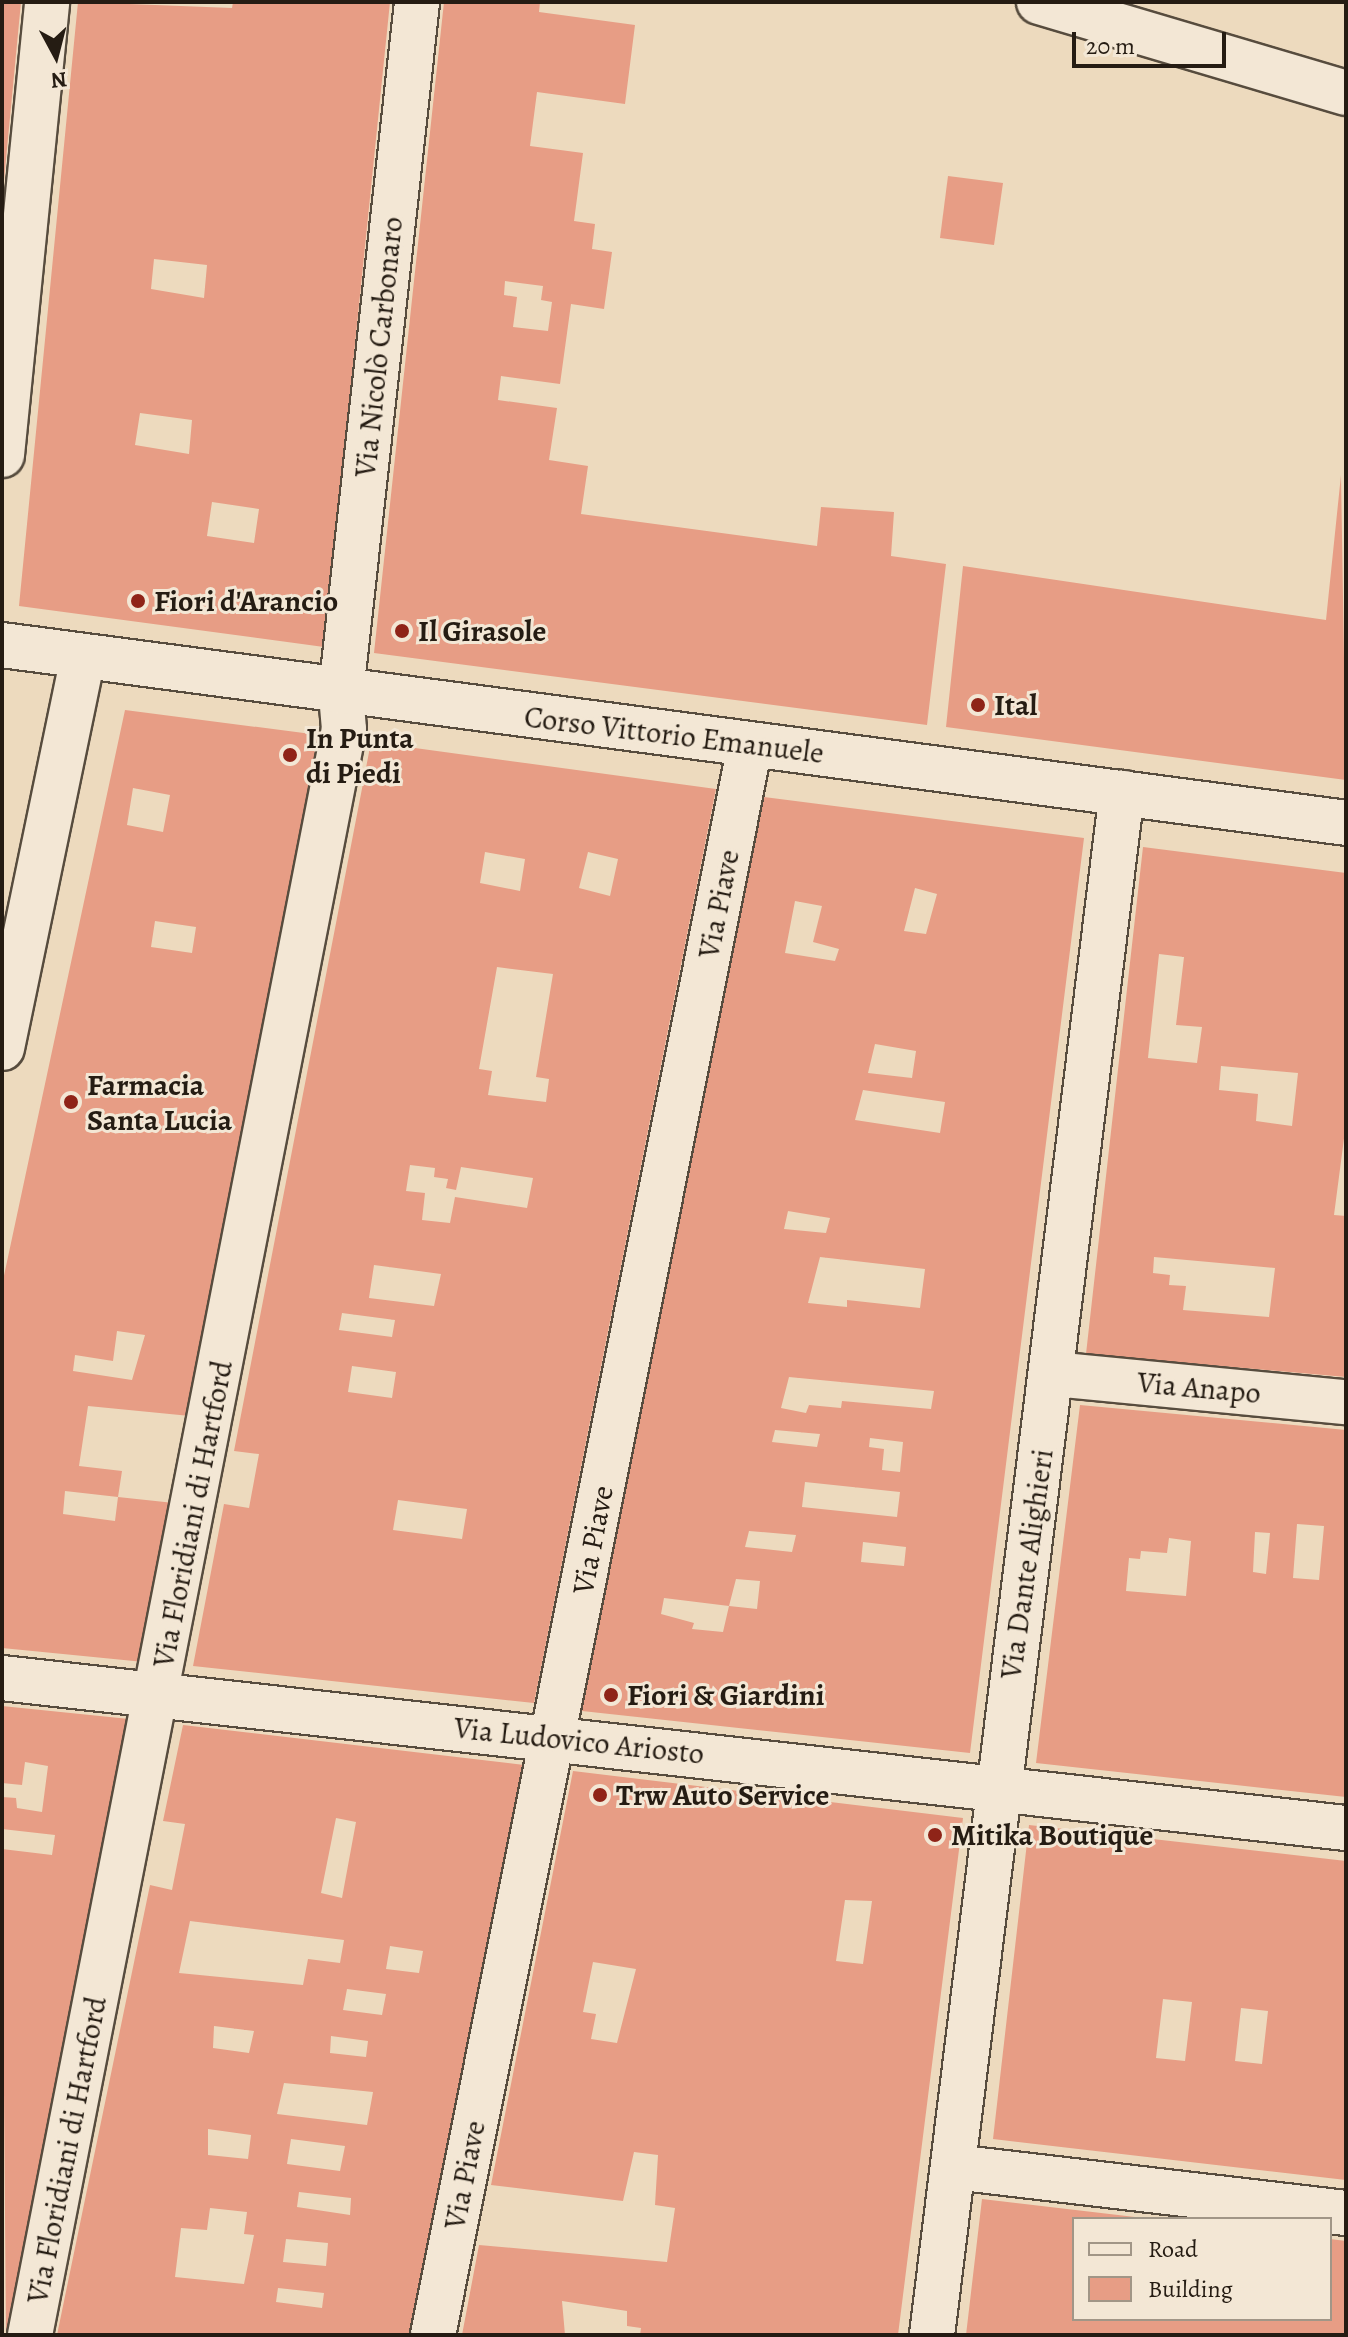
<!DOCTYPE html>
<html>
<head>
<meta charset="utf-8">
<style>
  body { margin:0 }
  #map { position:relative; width:1348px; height:2337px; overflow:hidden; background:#eddabe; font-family:Alegreya,serif }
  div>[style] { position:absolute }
  .building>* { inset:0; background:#e79d85 }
  .roads { filter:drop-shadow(2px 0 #574c3e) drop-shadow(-2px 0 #574c3e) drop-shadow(0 2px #574c3e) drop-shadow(0 -2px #574c3e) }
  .minor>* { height:44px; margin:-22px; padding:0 22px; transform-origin:22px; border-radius:22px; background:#f3e7d5 }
  .tertiary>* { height:44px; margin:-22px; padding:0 22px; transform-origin:22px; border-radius:22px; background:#f3e7d5 }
  .secondary>* { height:44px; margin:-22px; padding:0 22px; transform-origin:22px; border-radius:22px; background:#f3e7d5 }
  .dots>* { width:22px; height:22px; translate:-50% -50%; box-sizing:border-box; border:4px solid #f3e7d5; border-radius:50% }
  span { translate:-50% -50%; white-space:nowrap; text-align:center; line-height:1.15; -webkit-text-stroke:6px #f3e7d5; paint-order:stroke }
  .street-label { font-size:30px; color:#251c13 }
  .poi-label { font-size:30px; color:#251c13; font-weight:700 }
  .left { translate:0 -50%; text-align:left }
  .frame { position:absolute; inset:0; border:4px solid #251c13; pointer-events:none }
  .legend { position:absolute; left:1072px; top:2217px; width:260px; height:104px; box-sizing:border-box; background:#f3e7d5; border:2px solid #a19687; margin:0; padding:10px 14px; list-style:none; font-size:24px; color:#251c13 }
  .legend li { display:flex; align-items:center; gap:16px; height:40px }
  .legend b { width:40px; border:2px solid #a19687 }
  .north { position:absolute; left:16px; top:16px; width:80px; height:80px; -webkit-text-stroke:6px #f3e7d5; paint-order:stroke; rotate:173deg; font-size:22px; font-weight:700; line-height:32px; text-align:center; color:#251c13 }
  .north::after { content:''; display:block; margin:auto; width:28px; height:36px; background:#251c13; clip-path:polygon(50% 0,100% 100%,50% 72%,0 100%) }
  .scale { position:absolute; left:1072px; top:32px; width:154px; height:36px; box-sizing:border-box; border:4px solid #251c13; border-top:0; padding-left:10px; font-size:24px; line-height:28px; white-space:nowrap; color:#251c13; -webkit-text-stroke:6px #f3e7d5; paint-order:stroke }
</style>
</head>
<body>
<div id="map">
  <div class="building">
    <i style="clip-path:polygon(2px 2px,21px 2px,4px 180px,2px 180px)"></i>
    <i style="clip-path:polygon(evenodd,78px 2px,232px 8px,233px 2px,390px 2px,324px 647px,19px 606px,78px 2px,154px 259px,207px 265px,204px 298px,151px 289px,154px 259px,78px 2px,140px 413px,192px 420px,189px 454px,135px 445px,140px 413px,78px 2px,212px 502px,259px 509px,254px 543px,207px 536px,212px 502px)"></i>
    <i style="clip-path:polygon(evenodd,444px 2px,540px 2px,539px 12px,635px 25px,625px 104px,537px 92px,530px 146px,583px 153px,574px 221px,595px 224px,592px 249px,612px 252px,604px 309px,571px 304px,560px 384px,501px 376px,498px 400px,557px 408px,549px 460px,588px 466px,581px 514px,817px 546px,821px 507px,894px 512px,891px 556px,946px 564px,927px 725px,374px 653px,444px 2px,505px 281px,543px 286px,541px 300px,552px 302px,548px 331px,513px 327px,517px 297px,504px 295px,505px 281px)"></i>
    <i style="clip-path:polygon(948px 176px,1003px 183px,994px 245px,940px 238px)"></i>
    <i style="clip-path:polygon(1341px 475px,1346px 780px,946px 727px,963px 566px,1326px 620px)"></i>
    <i style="clip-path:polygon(evenodd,125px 710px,319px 735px,190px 1416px,88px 1406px,79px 1466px,122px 1471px,118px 1497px,65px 1491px,63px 1514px,115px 1521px,118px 1497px,174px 1503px,144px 1662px,2px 1648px,2px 1285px,125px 710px,133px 788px,170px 795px,163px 832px,127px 825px,133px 788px,125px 710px,155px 921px,196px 927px,192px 953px,151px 947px,155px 921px,125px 710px,117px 1331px,145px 1335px,132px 1380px,73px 1371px,75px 1355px,113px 1361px,117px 1331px)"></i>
    <i style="clip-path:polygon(evenodd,371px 742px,716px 789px,534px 1703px,193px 1666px,224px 1504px,249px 1508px,259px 1454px,234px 1451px,371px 742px,485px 852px,525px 859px,520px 891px,480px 883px,485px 852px,371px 742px,588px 852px,618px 859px,610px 896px,579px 888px,588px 852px,371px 742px,497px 967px,553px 974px,536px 1077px,549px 1079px,546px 1102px,488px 1095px,492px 1071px,479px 1069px,497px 967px,371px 742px,410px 1165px,435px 1168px,434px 1177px,448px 1179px,446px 1188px,456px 1190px,461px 1167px,533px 1178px,527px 1208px,455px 1197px,450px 1223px,422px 1220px,425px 1193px,406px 1191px,410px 1165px,371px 742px,374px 1265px,441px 1274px,434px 1306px,369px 1298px,374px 1265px,371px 742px,342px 1313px,395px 1320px,392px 1337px,339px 1330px,342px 1313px,371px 742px,352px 1366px,396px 1372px,392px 1398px,348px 1392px,352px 1366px,371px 742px,398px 1500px,467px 1509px,462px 1539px,393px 1530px,398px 1500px)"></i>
    <i style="clip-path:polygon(evenodd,764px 797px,1084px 838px,970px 1753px,582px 1711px,764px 797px,915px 888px,937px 894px,926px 934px,904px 931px,915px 888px,764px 797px,795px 901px,822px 906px,813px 942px,839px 949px,835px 961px,785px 953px,795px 901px,764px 797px,875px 1044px,916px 1051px,912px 1078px,868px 1073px,875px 1044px,764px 797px,863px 1090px,945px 1102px,940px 1133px,855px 1120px,863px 1090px,764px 797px,788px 1211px,830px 1218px,826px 1233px,784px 1229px,788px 1211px,764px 797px,820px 1257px,925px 1269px,920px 1308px,847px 1300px,847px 1307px,808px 1303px,820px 1257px,764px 797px,789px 1377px,934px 1391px,931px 1409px,842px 1401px,841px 1408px,809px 1405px,806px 1413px,781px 1408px,789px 1377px,764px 797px,775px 1430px,820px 1434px,817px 1447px,772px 1442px,775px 1430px,764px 797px,870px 1438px,903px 1442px,900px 1472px,882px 1470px,884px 1449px,869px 1447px,870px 1438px,764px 797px,805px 1482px,900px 1492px,897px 1517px,802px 1507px,805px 1482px,764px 797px,749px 1531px,796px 1535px,792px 1552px,745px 1547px,749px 1531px,764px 797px,863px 1542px,906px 1547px,904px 1566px,861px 1562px,863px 1542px,764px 797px,736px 1579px,760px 1581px,757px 1609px,729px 1606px,736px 1579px,764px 797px,664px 1598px,729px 1606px,723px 1632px,692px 1629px,694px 1623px,661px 1614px,664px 1598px)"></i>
    <i style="clip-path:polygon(evenodd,1143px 847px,1346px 873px,1346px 1123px,1334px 1215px,1346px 1216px,1346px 1377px,1086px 1354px,1143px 847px,1159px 954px,1184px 957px,1176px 1025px,1202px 1027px,1197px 1063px,1148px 1058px,1159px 954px,1143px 847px,1221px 1066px,1298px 1073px,1292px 1126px,1256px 1121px,1258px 1094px,1219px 1090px,1221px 1066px,1143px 847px,1154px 1257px,1275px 1268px,1269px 1317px,1183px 1310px,1186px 1286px,1169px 1285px,1170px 1275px,1153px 1273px,1154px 1257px)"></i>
    <i style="clip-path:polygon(evenodd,1080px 1405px,1346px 1430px,1346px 1797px,1036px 1763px,1080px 1405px,1297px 1524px,1324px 1526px,1319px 1580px,1293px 1578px,1297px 1524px,1080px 1405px,1255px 1532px,1270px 1533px,1266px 1574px,1253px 1572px,1255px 1532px,1080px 1405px,1169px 1538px,1191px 1541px,1186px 1596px,1126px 1591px,1129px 1558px,1140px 1559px,1141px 1551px,1167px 1553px,1169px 1538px)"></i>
    <i style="clip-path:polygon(2px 1706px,129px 1719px,6px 2335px,2px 1849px,52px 1855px,55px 1835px,2px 1829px,2px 1797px,16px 1798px,17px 1808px,42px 1812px,48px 1766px,25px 1762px,22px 1785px,2px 1783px)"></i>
    <i style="clip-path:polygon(evenodd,183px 1725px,524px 1765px,409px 2335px,57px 2335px,150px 1885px,172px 1890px,185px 1824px,163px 1821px,183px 1725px,336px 1818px,356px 1822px,342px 1898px,321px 1893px,336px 1818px,183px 1725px,190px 1921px,344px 1940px,340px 1963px,308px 1959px,303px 1985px,179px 1973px,190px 1921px,183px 1725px,390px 1946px,423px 1951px,419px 1973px,386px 1969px,390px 1946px,183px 1725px,347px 1989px,386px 1994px,382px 2015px,343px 2010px,347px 1989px,183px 1725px,214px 2026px,254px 2031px,249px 2053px,213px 2048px,214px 2026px,183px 1725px,331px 2036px,368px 2041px,366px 2057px,330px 2053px,331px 2036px,183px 1725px,284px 2083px,373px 2092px,367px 2125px,277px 2114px,284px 2083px,183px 1725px,208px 2129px,251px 2135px,248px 2159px,208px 2155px,208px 2129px,183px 1725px,291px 2139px,345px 2146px,340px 2171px,287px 2164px,291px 2139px,183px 1725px,299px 2192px,351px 2198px,350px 2215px,297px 2207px,299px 2192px,183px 1725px,210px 2208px,247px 2212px,244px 2234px,254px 2235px,244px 2284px,175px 2277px,181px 2228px,207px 2230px,210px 2208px,183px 1725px,286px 2239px,328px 2243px,326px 2266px,283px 2262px,286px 2239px,183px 1725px,278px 2288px,324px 2293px,322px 2308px,276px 2302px,278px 2288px)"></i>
    <i style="clip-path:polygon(evenodd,573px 1771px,963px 1818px,898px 2335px,640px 2335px,641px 2328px,627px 2326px,627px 2311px,562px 2301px,565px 2335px,462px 2335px,479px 2245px,667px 2262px,675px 2208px,655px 2205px,658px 2155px,634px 2152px,623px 2201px,491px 2185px,573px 1771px,845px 1900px,872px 1901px,863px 1964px,836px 1961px,845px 1900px,573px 1771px,593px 1962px,636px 1969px,617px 2043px,591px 2039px,596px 2014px,583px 2012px,593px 1962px)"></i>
    <i style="clip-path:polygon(evenodd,1029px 1825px,1346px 1861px,1346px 2180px,993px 2139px,1029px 1825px,1163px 1999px,1192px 2002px,1185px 2061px,1156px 2058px,1163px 1999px,1029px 1825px,1241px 2008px,1268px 2011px,1262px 2064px,1235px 2061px,1241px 2008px)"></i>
    <i style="clip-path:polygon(982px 2199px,1135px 2217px,1074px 2219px,1074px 2319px,1330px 2319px,1330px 2239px,1346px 2241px,1346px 2335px,966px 2335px)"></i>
  </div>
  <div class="roads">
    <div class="minor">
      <i style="left:1039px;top:2px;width:320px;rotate:16.5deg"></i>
      <i style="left:2px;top:455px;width:455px;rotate:-84.3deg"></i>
      <i style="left:1053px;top:1374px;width:294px;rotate:5.5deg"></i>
      <i style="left:954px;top:2167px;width:395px;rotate:6.7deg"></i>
      <i style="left:30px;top:2335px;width:1636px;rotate:-78.94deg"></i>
      <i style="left:344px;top:729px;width:37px;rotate:-95deg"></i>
      <i style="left:341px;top:692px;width:694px;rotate:-83.71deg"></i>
      <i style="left:433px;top:2335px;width:1621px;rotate:-78.72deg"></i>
      <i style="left:932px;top:2335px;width:1554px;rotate:-82.98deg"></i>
    </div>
    <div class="tertiary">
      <i style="left:2px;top:1048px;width:400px;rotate:-78.3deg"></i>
    </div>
    <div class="secondary">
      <i style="left:2px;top:645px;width:1356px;rotate:7.54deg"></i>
      <i style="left:2px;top:1678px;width:1352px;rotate:6.37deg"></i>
    </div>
  </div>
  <div class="dots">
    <i style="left:138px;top:601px;background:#8f2418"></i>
    <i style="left:402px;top:631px;background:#8f2418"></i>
    <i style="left:978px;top:705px;background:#8f2418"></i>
    <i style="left:290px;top:755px;background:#8f2418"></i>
    <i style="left:71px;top:1102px;background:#8f2418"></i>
    <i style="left:611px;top:1695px;background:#8f2418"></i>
    <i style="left:600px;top:1795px;background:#8f2418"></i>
    <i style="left:935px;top:1835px;background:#8f2418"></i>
  </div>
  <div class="street-label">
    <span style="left:379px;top:347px;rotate:-84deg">Via Nicolò Carbonaro</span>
    <span style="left:674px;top:735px;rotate:7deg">Corso Vittorio Emanuele</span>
    <span style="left:719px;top:904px;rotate:-79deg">Via Piave</span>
    <span style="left:1199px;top:1388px;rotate:5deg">Via Anapo</span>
    <span style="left:193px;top:1514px;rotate:-79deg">Via Floridiani di Hartford</span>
    <span style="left:593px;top:1540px;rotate:-79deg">Via Piave</span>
    <span style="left:1027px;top:1564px;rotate:-82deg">Via Dante Alighieri</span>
    <span style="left:579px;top:1741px;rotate:6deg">Via Ludovico Ariosto</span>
    <span style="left:67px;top:2150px;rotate:-79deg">Via Floridiani di Hartford</span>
    <span style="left:465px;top:2175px;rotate:-79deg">Via Piave</span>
  </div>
  <div class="poi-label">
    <span class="left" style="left:154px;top:601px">Fiori d'Arancio</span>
    <span class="left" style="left:418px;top:631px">Il Girasole</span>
    <span class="left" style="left:994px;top:705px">Ital</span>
    <span class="left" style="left:306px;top:755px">In Punta<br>di Piedi</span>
    <span class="left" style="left:87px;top:1102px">Farmacia<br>Santa Lucia</span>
    <span class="left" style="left:627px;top:1695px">Fiori &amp; Giardini</span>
    <span class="left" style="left:616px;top:1795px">Trw Auto Service</span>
    <span class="left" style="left:951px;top:1835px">Mitika Boutique</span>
  </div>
  <div class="frame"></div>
  <ul class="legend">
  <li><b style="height:10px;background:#f3e7d5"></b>Road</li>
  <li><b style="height:22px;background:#e79d85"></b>Building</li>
  </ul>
  <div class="north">N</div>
  <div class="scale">20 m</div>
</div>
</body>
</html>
